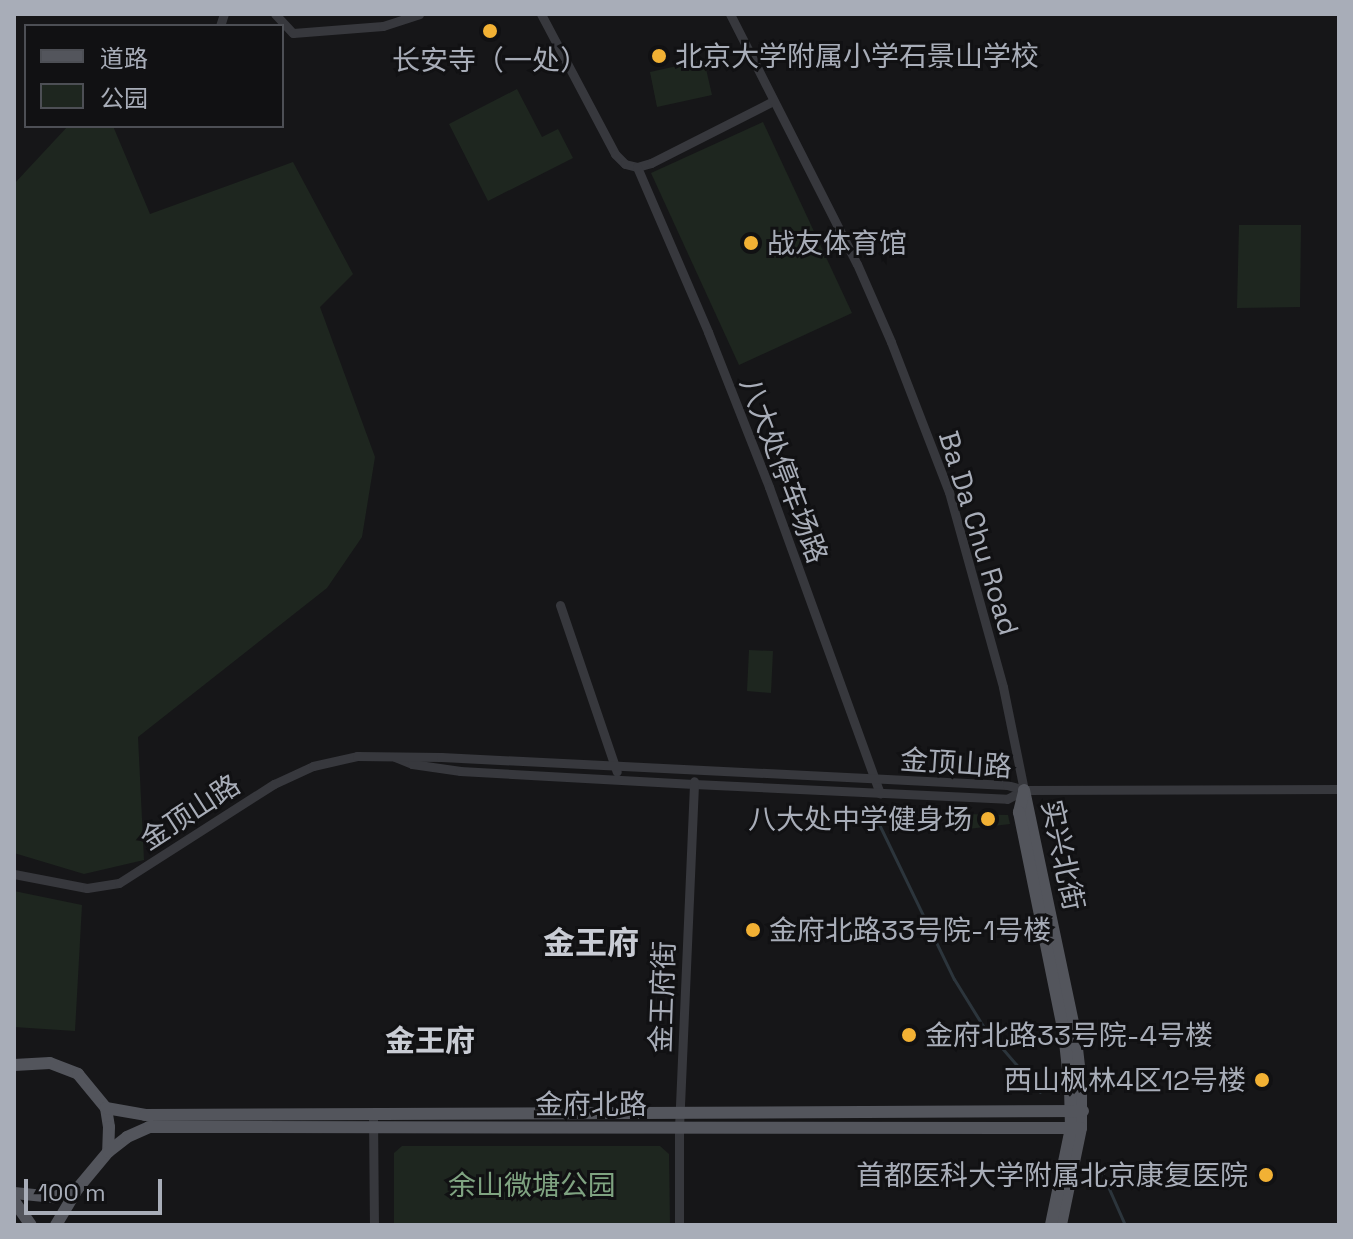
<!DOCTYPE html>
<html>
<head>
<meta charset="utf-8">
<style>
  body { margin:0 }
  #map { position:relative; width:1353px; height:1239px; overflow:hidden; background:#161618; font-family:"Space Grotesk","Noto Sans SC",sans-serif }
  div>[style] { position:absolute }
  .green>* { inset:0; background:#1e261f }
  .stream>* { height:3px; margin:-1.5px; padding:0 1.5px; transform-origin:1.5px; border-radius:1.5px; background:#2c353c }
  .minor>* { height:9px; margin:-4.5px; padding:0 4.5px; transform-origin:4.5px; border-radius:4.5px; background:#37383d }
  .major>* { height:12px; margin:-6px; padding:0 6px; transform-origin:6px; border-radius:6px; background:#53555c }
  .dots>* { width:22px; height:22px; translate:-50% -50%; box-sizing:border-box; border:4px solid #111113; border-radius:50% }
  span { translate:-50% -50%; white-space:nowrap; text-align:center; line-height:1.15; -webkit-text-stroke:6px #111113; paint-order:stroke }
  .poi-label { font-size:28px; color:#a8adb8 }
  .left { translate:0 -50%; text-align:left }
  .right { translate:-100% -50%; text-align:right }
  .street-label { font-size:28px; color:#a8adb8 }
  .park-label { font-size:28px; color:#7fa381 }
  .neighbourhood-label { font-size:30px; color:#c9ccd4; font-weight:700 }
  .quarter-label { font-size:32px; color:#c9ccd4; font-weight:700 }
  .frame { position:absolute; inset:0; border:16px solid #a8adb8; pointer-events:none }
  .legend { position:absolute; left:24px; top:24px; width:260px; height:104px; box-sizing:border-box; background:#111113; border:2px solid #4d4f55; margin:0; padding:10px 14px; list-style:none; font-size:24px; color:#a8adb8 }
  .legend li { display:flex; align-items:center; gap:16px; height:40px }
  .legend b { width:40px; border:2px solid #4d4f55 }
  .scale { position:absolute; left:24px; top:1179px; width:138px; height:36px; box-sizing:border-box; border:4px solid #a8adb8; border-top:0; padding-left:10px; font-size:24px; line-height:28px; white-space:nowrap; color:#a8adb8; -webkit-text-stroke:6px #111113; paint-order:stroke }
</style>
</head>
<body>
<div id="map">
  <div class="green">
    <i style="clip-path:polygon(704px 60px,712px 95px,657px 107px,650px 72px)"></i>
    <i style="clip-path:polygon(517px 89px,542px 137px,558px 129px,573px 158px,488px 201px,449px 124px)"></i>
    <i style="clip-path:polygon(763px 122px,852px 313px,739px 365px,651px 173px)"></i>
    <i style="clip-path:polygon(68px 126px,113px 126px,150px 214px,293px 162px,353px 274px,320px 307px,375px 457px,362px 537px,327px 588px,138px 737px,144px 860px,84px 874px,14px 853px,14px 184px)"></i>
    <i style="clip-path:polygon(1239px 225px,1301px 225px,1300px 307px,1237px 308px)"></i>
    <i style="clip-path:polygon(749px 650px,773px 651px,771px 693px,747px 691px)"></i>
    <i style="clip-path:polygon(965px 814px,1008px 815px,1010px 824px,968px 829px)"></i>
    <i style="clip-path:polygon(14px 891px,82px 905px,75px 1031px,14px 1027px)"></i>
    <i style="clip-path:polygon(402px 1146px,660px 1146px,669px 1154px,670px 1225px,394px 1225px,394px 1153px)"></i>
  </div>
  <div class="stream">
    <i style="left:876px;top:818px;width:179px;rotate:64.2deg"></i>
    <i style="left:954px;top:979px;width:55px;rotate:58.3deg"></i>
    <i style="left:983px;top:1026px;width:87px;rotate:49.2deg"></i>
    <i style="left:1099px;top:1166px;width:64px;rotate:66.2deg"></i>
  </div>
  <div class="minor">
    <i style="left:275px;top:14px;width:26px;rotate:47deg"></i>
    <i style="left:293px;top:33px;width:90px;rotate:-4.4deg"></i>
    <i style="left:383px;top:26px;width:38px;rotate:-18deg"></i>
    <i style="left:541px;top:14px;width:158px;rotate:62.1deg"></i>
    <i style="left:615px;top:154px;width:14px;rotate:45deg"></i>
    <i style="left:625px;top:164px;width:12px;rotate:14deg"></i>
    <i style="left:637px;top:167px;width:15px;rotate:-16deg"></i>
    <i style="left:651px;top:163px;width:137px;rotate:-26.9deg"></i>
    <i style="left:730px;top:14px;width:280px;rotate:63.1deg"></i>
    <i style="left:857px;top:264px;width:85px;rotate:66.4deg"></i>
    <i style="left:891px;top:342px;width:161px;rotate:68.9deg"></i>
    <i style="left:949px;top:492px;width:202px;rotate:74.5deg"></i>
    <i style="left:1003px;top:687px;width:105px;rotate:78.5deg"></i>
    <i style="left:220px;top:26px;width:13px;rotate:-72deg"></i>
    <i style="left:637px;top:167px;width:180px;rotate:66.7deg"></i>
    <i style="left:708px;top:332px;width:167px;rotate:68.5deg"></i>
    <i style="left:769px;top:487px;width:326px;rotate:70.1deg"></i>
    <i style="left:560px;top:605px;width:176px;rotate:71.2deg"></i>
    <i style="left:395px;top:757px;width:18px;rotate:22deg"></i>
    <i style="left:412px;top:764px;width:49px;rotate:8.3deg"></i>
    <i style="left:460px;top:771px;width:234px;rotate:3.2deg"></i>
    <i style="left:694px;top:784px;width:313px;rotate:2.7deg"></i>
    <i style="left:1007px;top:799px;width:19px;rotate:-28deg"></i>
    <i style="left:14px;top:874px;width:74px;rotate:10.9deg"></i>
    <i style="left:87px;top:888px;width:32px;rotate:-9deg"></i>
    <i style="left:119px;top:883px;width:184px;rotate:-32.6deg"></i>
    <i style="left:274px;top:784px;width:43px;rotate:-24.8deg"></i>
    <i style="left:313px;top:766px;width:45px;rotate:-12.8deg"></i>
    <i style="left:357px;top:756px;width:84px;rotate:0.7deg"></i>
    <i style="left:441px;top:757px;width:567px;rotate:2.83deg"></i>
    <i style="left:1007px;top:785px;width:18px;rotate:16deg"></i>
    <i style="left:1024px;top:790px;width:315px;rotate:-0.2deg"></i>
    <i style="left:373px;top:1114px;width:111px;rotate:89.5deg"></i>
    <i style="left:679px;top:1225px;width:97px;rotate:-90deg"></i>
    <i style="left:679px;top:1128px;width:347px;rotate:-87.5deg"></i>
  </div>
  <div class="major">
    <i style="left:1024px;top:790px;width:246px;rotate:78.1deg"></i>
    <i style="left:1075px;top:1031px;width:53px;rotate:83.5deg"></i>
    <i style="left:1081px;top:1084px;width:44px;rotate:90deg"></i>
    <i style="left:1081px;top:1128px;width:99px;rotate:101.7deg"></i>
    <i style="left:1024px;top:792px;width:21px;rotate:104deg"></i>
    <i style="left:1019px;top:812px;width:226px;rotate:78.5deg"></i>
    <i style="left:1064px;top:1033px;width:54px;rotate:83.7deg"></i>
    <i style="left:1070px;top:1087px;width:41px;rotate:88.6deg"></i>
    <i style="left:1071px;top:1128px;width:99px;rotate:101.7deg"></i>
    <i style="left:14px;top:1065px;width:36px;rotate:-3deg"></i>
    <i style="left:50px;top:1063px;width:30px;rotate:21deg"></i>
    <i style="left:78px;top:1074px;width:44px;rotate:50.5deg"></i>
    <i style="left:106px;top:1108px;width:19px;rotate:81deg"></i>
    <i style="left:109px;top:1127px;width:25px;rotate:92deg"></i>
    <i style="left:108px;top:1152px;width:47px;rotate:129.8deg"></i>
    <i style="left:78px;top:1188px;width:26px;rotate:159deg"></i>
    <i style="left:54px;top:1197px;width:40px;rotate:-174.3deg"></i>
    <i style="left:106px;top:1108px;width:40px;rotate:10deg"></i>
    <i style="left:145px;top:1115px;width:938px;rotate:-0.24deg"></i>
    <i style="left:108px;top:1152px;width:24px;rotate:-38deg"></i>
    <i style="left:127px;top:1137px;width:24px;rotate:-24deg"></i>
    <i style="left:149px;top:1127px;width:932px;rotate:0.06deg"></i>
    <i style="left:14px;top:1201px;width:29px;rotate:55deg"></i>
    <i style="left:56px;top:1225px;width:43px;rotate:-59.3deg"></i>
  </div>
  <div class="dots">
    <i style="left:490px;top:31px;background:#f2b134"></i>
    <i style="left:659px;top:56px;background:#f2b134"></i>
    <i style="left:751px;top:243px;background:#f2b134"></i>
    <i style="left:988px;top:819px;background:#f2b134"></i>
    <i style="left:753px;top:930px;background:#f2b134"></i>
    <i style="left:909px;top:1035px;background:#f2b134"></i>
    <i style="left:1262px;top:1080px;background:#f2b134"></i>
    <i style="left:1266px;top:1175px;background:#f2b134"></i>
  </div>
  <div class="poi-label">
    <span class="left" style="left:675px;top:56px">北京大学附属小学石景山学校</span>
    <span style="left:490px;top:60px">长安寺（一处）</span>
    <span class="left" style="left:767px;top:243px">战友体育馆</span>
    <span class="right" style="left:972px;top:819px">八大处中学健身场</span>
    <span class="left" style="left:769px;top:930px">金府北路33号院-1号楼</span>
    <span class="left" style="left:925px;top:1035px">金府北路33号院-4号楼</span>
    <span class="right" style="left:1246px;top:1080px">西山枫林4区12号楼</span>
    <span class="right" style="left:1248px;top:1175px">首都医科大学附属北京康复医院</span>
  </div>
  <div class="street-label">
    <span style="left:784px;top:470px;rotate:69deg">八大处停车场路</span>
    <span style="left:979px;top:533px;rotate:73deg">Ba Da Chu Road</span>
    <span style="left:956px;top:763px;rotate:4deg">金顶山路</span>
    <span style="left:190px;top:812px;rotate:-33deg">金顶山路</span>
    <span style="left:1063px;top:855px;rotate:78deg">实兴北街</span>
    <span style="left:662px;top:997px;rotate:-88deg">金王府街</span>
    <span style="left:591px;top:1104px">金府北路</span>
  </div>
  <div class="park-label">
    <span style="left:532px;top:1185px">余山微塘公园</span>
  </div>
  <div class="neighbourhood-label">
    <span style="left:430px;top:1041px">金王府</span>
  </div>
  <div class="quarter-label">
    <span style="left:591px;top:943px">金王府</span>
  </div>
  <div class="frame"></div>
  <ul class="legend">
  <li><b style="height:10px;background:#53555c"></b>道路</li>
  <li><b style="height:22px;background:#1e261f"></b>公园</li>
  </ul>
  <div class="scale">100 m</div>
</div>
</body>
</html>
